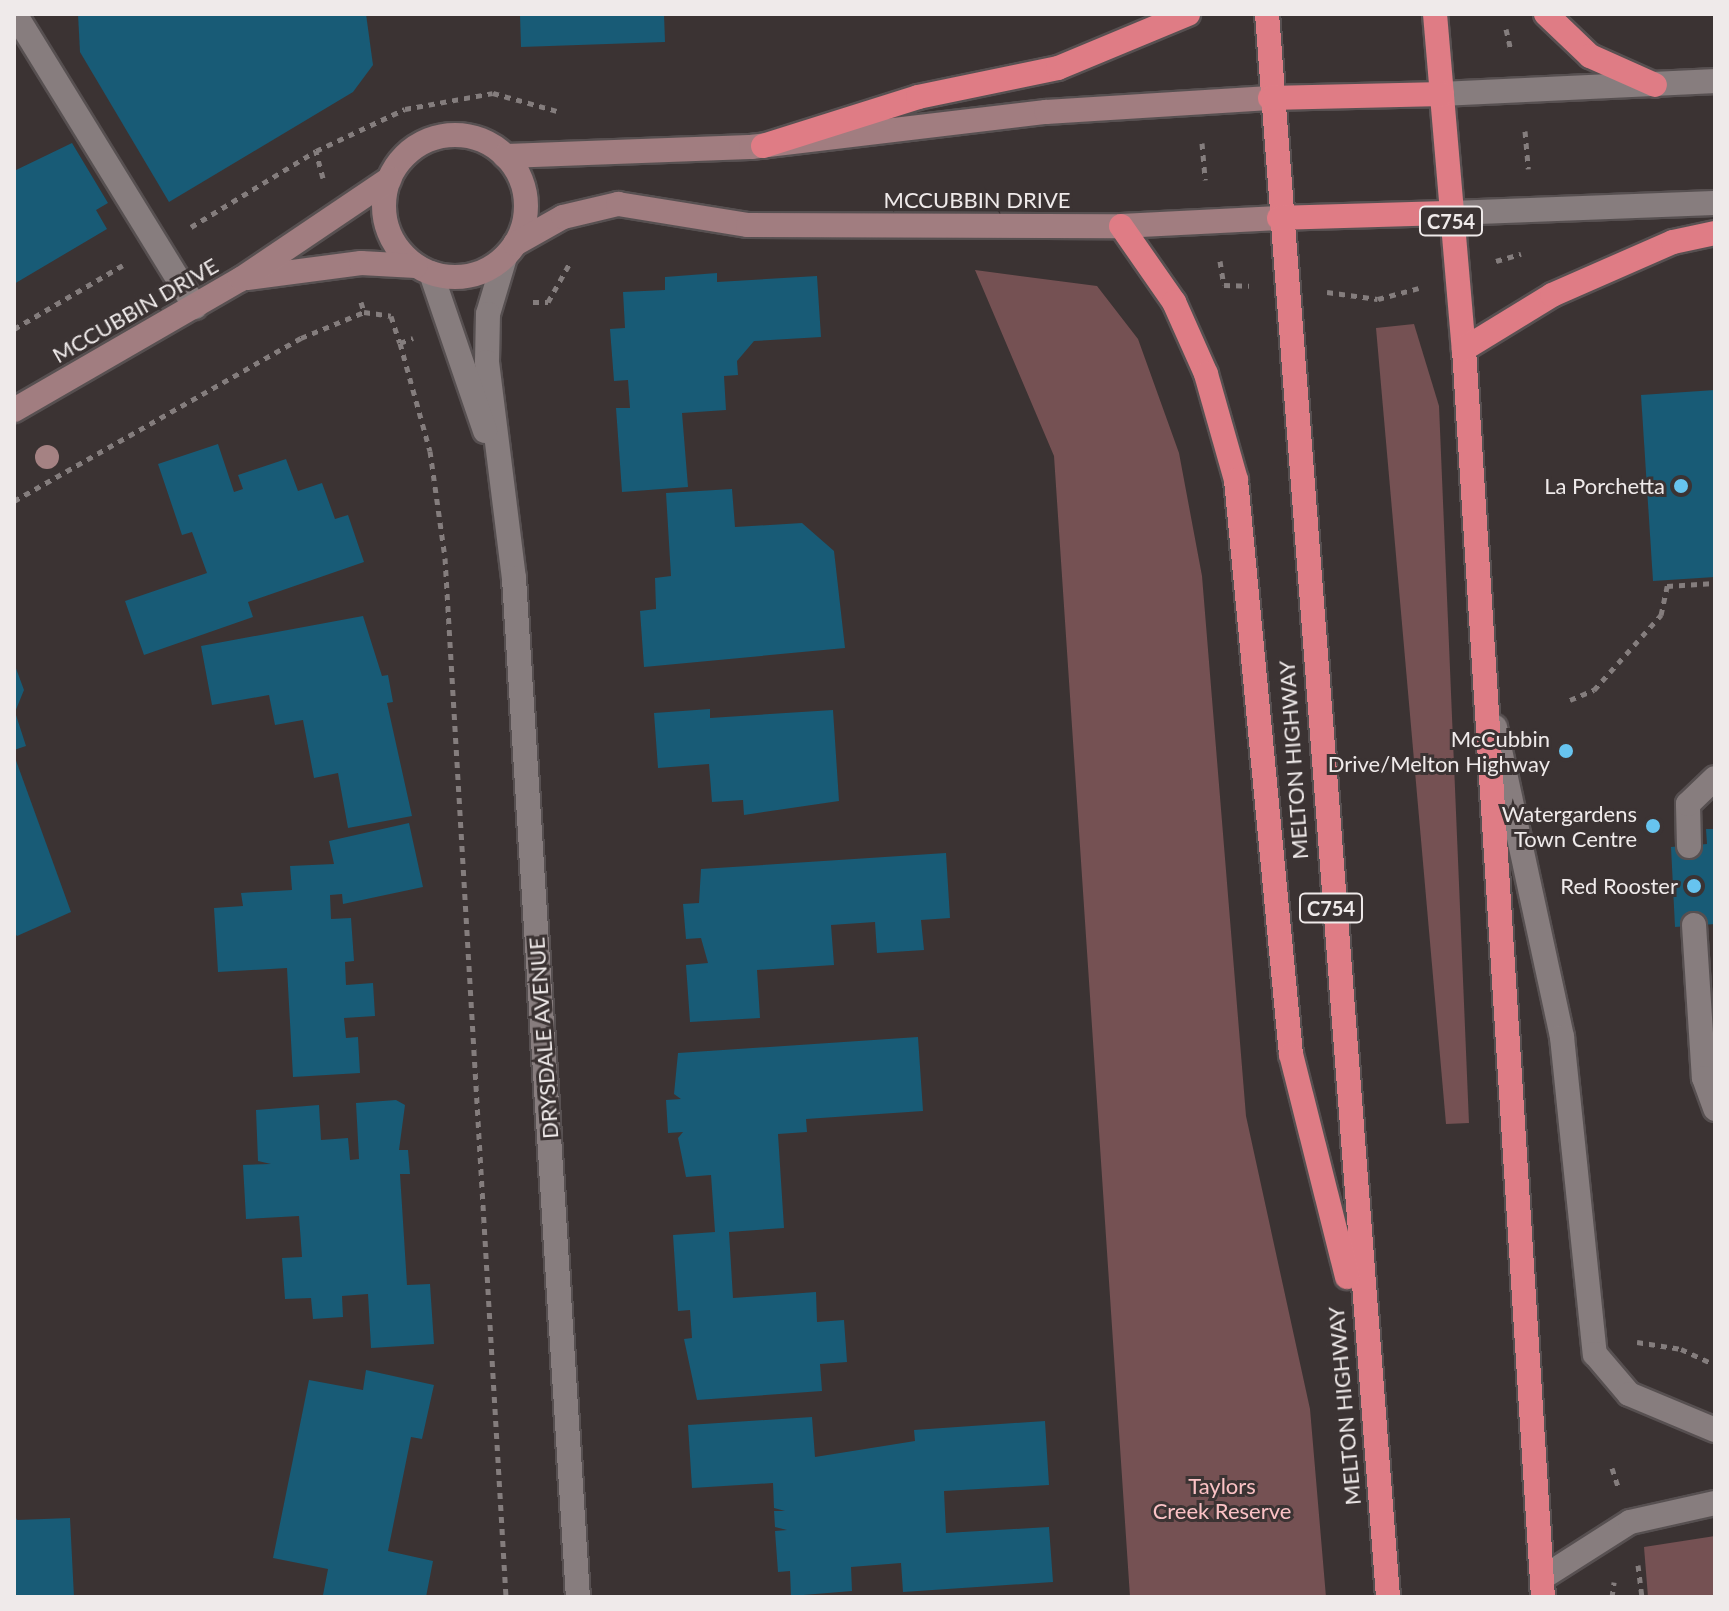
<!DOCTYPE html>
<html>
<head>
<meta charset="utf-8">
<style>
  body { margin:0 }
  #map { position:relative; width:1729px; height:1611px; overflow:hidden; background:#3b3333; font-family:Lato,sans-serif }
  div>[style] { position:absolute }
  .green>* { inset:0; background:#755153 }
  .building>* { inset:0; background:#185b76 }
  .path>* { height:5px; margin-top:-2.5px; transform-origin:0; background:repeating-linear-gradient(90deg,#847d7d 0 6px,transparent 0 12px) }
  .roads { filter:drop-shadow(2px 0 #575051) drop-shadow(-2px 0 #575051) drop-shadow(0 2px #575051) drop-shadow(0 -2px #575051) }
  .lane>* { height:24px; margin:-12px; padding:0 12px; transform-origin:12px; border-radius:12px; background:#877d7e }
  .street>* { height:24px; margin:-12px; padding:0 12px; transform-origin:12px; border-radius:12px; background:#877d7e }
  .secondary>* { height:24px; margin:-12px; padding:0 12px; transform-origin:12px; border-radius:12px; background:#a17d80 }
  .secondary>.ring { margin:-12px; padding:0; box-sizing:content-box; background:none; border:24px solid #a17d80; border-radius:50% }
  .highway>* { height:24px; margin:-12px; padding:0 12px; transform-origin:12px; border-radius:12px; background:#df7c85 }
  .trees>* { width:24px; height:24px; margin:-12px; border-radius:50%; background:#a58283 }
  .dots>* { width:22px; height:22px; translate:-50% -50%; box-sizing:border-box; border:4px solid #3b3333; border-radius:50% }
  span { translate:-50% -50%; white-space:nowrap; text-align:center; line-height:1.15; -webkit-text-stroke:6px #3b3333; paint-order:stroke }
  .shield-label span { padding:2px 6px; background:#3b3333; border:2px solid; border-radius:6px; -webkit-text-stroke-width:0 }
  .shield-label { font-size:20px; color:#efeaea; font-weight:700 }
  .street-label { font-size:22px; color:#efeaea }
  .poi-label { font-size:22px; color:#efeaea }
  .right { translate:-100% -50%; text-align:right }
  .park-label { font-size:22px; color:#fbc2c5 }
  .frame { position:absolute; inset:0; border:16px solid #efeaea; pointer-events:none }
</style>
</head>
<body>
<div id="map">
  <div class="green">
    <i style="clip-path:polygon(975px 270px,1097px 286px,1138px 339px,1179px 453px,1202px 576px,1246px 1116px,1310px 1409px,1326px 1597px,1130px 1597px,1054px 456px)"></i>
    <i style="clip-path:polygon(1414px 324px,1439px 406px,1469px 1123px,1446px 1124px,1376px 328px)"></i>
    <i style="clip-path:polygon(1715px 1536px,1715px 1597px,1648px 1597px,1644px 1547px)"></i>
  </div>
  <div class="building">
    <i style="clip-path:polygon(78px 14px,366px 14px,373px 65px,353px 92px,169px 202px,80px 52px)"></i>
    <i style="clip-path:polygon(520px 14px,664px 14px,665px 42px,521px 47px)"></i>
    <i style="clip-path:polygon(72px 143px,108px 203px,96px 210px,107px 229px,14px 284px,14px 171px)"></i>
    <i style="clip-path:polygon(717px 273px,717px 282px,817px 276px,821px 337px,754px 341px,737px 361px,738px 375px,724px 376px,726px 410px,682px 413px,688px 487px,622px 492px,616px 408px,630px 408px,628px 380px,614px 381px,610px 329px,625px 328px,623px 292px,665px 290px,665px 277px)"></i>
    <i style="clip-path:polygon(1715px 390px,1715px 577px,1653px 581px,1641px 395px)"></i>
    <i style="clip-path:polygon(218px 444px,234px 492px,243px 489px,238px 475px,286px 459px,298px 491px,322px 483px,335px 519px,348px 515px,364px 562px,248px 602px,253px 617px,144px 655px,125px 601px,207px 573px,192px 532px,182px 535px,158px 464px)"></i>
    <i style="clip-path:polygon(732px 489px,735px 527px,802px 523px,834px 551px,845px 648px,644px 667px,640px 611px,656px 609px,655px 578px,671px 576px,666px 493px)"></i>
    <i style="clip-path:polygon(363px 616px,382px 676px,388px 675px,393px 702px,387px 703px,412px 816px,348px 828px,338px 773px,314px 778px,303px 720px,275px 725px,269px 695px,212px 705px,201px 646px)"></i>
    <i style="clip-path:polygon(14px 663px,24px 690px,15px 712px,26px 746px,14px 750px)"></i>
    <i style="clip-path:polygon(710px 709px,710px 718px,833px 710px,839px 801px,744px 815px,743px 800px,712px 802px,709px 764px,658px 768px,654px 713px)"></i>
    <i style="clip-path:polygon(14px 755px,71px 912px,17px 936px,14px 932px)"></i>
    <i style="clip-path:polygon(409px 823px,423px 887px,343px 904px,342px 894px,330px 895px,331px 919px,351px 918px,354px 961px,345px 962px,346px 985px,373px 983px,375px 1016px,344px 1018px,346px 1038px,358px 1037px,360px 1073px,293px 1077px,287px 968px,218px 972px,214px 908px,243px 906px,241px 893px,292px 890px,290px 866px,334px 864px,329px 841px)"></i>
    <i style="clip-path:polygon(1706px 829px,1715px 829px,1715px 924px,1675px 927px,1671px 847px,1707px 844px)"></i>
    <i style="clip-path:polygon(946px 853px,950px 918px,921px 920px,924px 950px,877px 953px,875px 922px,831px 925px,834px 965px,757px 970px,760px 1018px,690px 1022px,686px 965px,708px 963px,701px 938px,686px 939px,683px 904px,699px 903px,701px 869px)"></i>
    <i style="clip-path:polygon(918px 1037px,923px 1111px,806px 1119px,807px 1132px,778px 1134px,784px 1228px,729px 1232px,733px 1298px,816px 1292px,817px 1322px,844px 1320px,847px 1362px,820px 1364px,822px 1391px,697px 1400px,684px 1339px,692px 1338px,690px 1310px,678px 1311px,673px 1235px,715px 1232px,711px 1175px,686px 1177px,678px 1138px,683px 1132px,668px 1133px,666px 1100px,681px 1099px,674px 1094px,678px 1053px)"></i>
    <i style="clip-path:polygon(396px 1100px,405px 1105px,399px 1150px,408px 1150px,410px 1174px,400px 1174px,407px 1285px,430px 1284px,434px 1344px,371px 1348px,368px 1294px,342px 1296px,343px 1317px,313px 1319px,311px 1298px,285px 1299px,282px 1258px,302px 1257px,299px 1216px,246px 1219px,243px 1165px,271px 1164px,258px 1161px,256px 1110px,319px 1105px,321px 1140px,348px 1138px,350px 1160px,359px 1159px,356px 1103px)"></i>
    <i style="clip-path:polygon(366px 1370px,434px 1385px,422px 1439px,411px 1437px,388px 1551px,433px 1561px,426px 1597px,323px 1595px,328px 1569px,273px 1558px,309px 1380px,363px 1390px)"></i>
    <i style="clip-path:polygon(812px 1417px,815px 1457px,915px 1441px,914px 1430px,1045px 1421px,1049px 1485px,944px 1491px,946px 1533px,1049px 1527px,1053px 1582px,903px 1592px,901px 1563px,851px 1567px,852px 1591px,791px 1596px,790px 1571px,778px 1572px,775px 1531px,787px 1530px,775px 1527px,774px 1511px,785px 1511px,774px 1508px,773px 1483px,692px 1488px,688px 1425px)"></i>
    <i style="clip-path:polygon(14px 1514px,17px 1520px,70px 1518px,74px 1597px,14px 1597px)"></i>
  </div>
  <div class="path">
    <i style="left:1506px;top:29px;width:22px;rotate:77deg"></i>
    <i style="left:1525px;top:131px;width:38px;rotate:85deg"></i>
    <i style="left:1202px;top:143px;width:37px;rotate:85deg"></i>
    <i style="left:323px;top:178px;width:28px;rotate:-105deg"></i>
    <i style="left:316px;top:151px;width:98px;rotate:-25.3deg"></i>
    <i style="left:405px;top:109px;width:89px;rotate:-10.3deg"></i>
    <i style="left:493px;top:93px;width:66px;rotate:15.7deg"></i>
    <i style="left:191px;top:227px;width:146px;rotate:-31.3deg"></i>
    <i style="left:1220px;top:261px;width:24px;rotate:81deg"></i>
    <i style="left:1224px;top:285px;width:25px;rotate:2deg"></i>
    <i style="left:1496px;top:261px;width:26px;rotate:-16deg"></i>
    <i style="left:1327px;top:292px;width:51px;rotate:7.8deg"></i>
    <i style="left:1378px;top:299px;width:42px;rotate:-15deg"></i>
    <i style="left:361px;top:302px;width:10px;rotate:73deg"></i>
    <i style="left:364px;top:312px;width:27px;rotate:8deg"></i>
    <i style="left:391px;top:316px;width:28px;rotate:72deg"></i>
    <i style="left:400px;top:343px;width:112px;rotate:74.5deg"></i>
    <i style="left:430px;top:451px;width:108px;rotate:82deg"></i>
    <i style="left:445px;top:558px;width:1041px;rotate:86.64deg"></i>
    <i style="left:533px;top:302px;width:15px"></i>
    <i style="left:548px;top:302px;width:47px;rotate:-60.7deg"></i>
    <i style="left:14px;top:329px;width:126px;rotate:-30.4deg"></i>
    <i style="left:400px;top:343px;width:14px;rotate:-21deg"></i>
    <i style="left:14px;top:501px;width:330px;rotate:-29.6deg"></i>
    <i style="left:301px;top:338px;width:68px;rotate:-22.4deg"></i>
    <i style="left:1570px;top:700px;width:26px;rotate:-23deg"></i>
    <i style="left:1594px;top:690px;width:101px;rotate:-48.2deg"></i>
    <i style="left:1661px;top:615px;width:30px;rotate:-78deg"></i>
    <i style="left:1667px;top:586px;width:48px;rotate:-3.6deg"></i>
    <i style="left:1637px;top:1342px;width:45px;rotate:9deg"></i>
    <i style="left:1681px;top:1349px;width:38px;rotate:25deg"></i>
    <i style="left:1612px;top:1468px;width:19px;rotate:72deg"></i>
    <i style="left:1638px;top:1565px;width:32px;rotate:83deg"></i>
    <i style="left:1612px;top:1597px;width:15px;rotate:-82deg"></i>
  </div>
  <div class="roads">
    <div class="lane">
      <i style="left:15px;top:14px;width:344px;rotate:58.4deg"></i>
      <i style="left:1495px;top:727px;width:317px;rotate:77.8deg"></i>
      <i style="left:1562px;top:1037px;width:319px;rotate:84.1deg"></i>
      <i style="left:1595px;top:1354px;width:52px;rotate:49.6deg"></i>
      <i style="left:1629px;top:1394px;width:93px;rotate:22.7deg"></i>
      <i style="left:1689px;top:846px;width:42px;rotate:-91.4deg"></i>
      <i style="left:1688px;top:804px;width:37px;rotate:-44deg"></i>
      <i style="left:1694px;top:925px;width:153px;rotate:86.3deg"></i>
      <i style="left:1704px;top:1078px;width:33px;rotate:70deg"></i>
      <i style="left:1542px;top:1578px;width:104px;rotate:-32.5deg"></i>
      <i style="left:1630px;top:1522px;width:87px;rotate:-12.6deg"></i>
    </div>
    <div class="street">
      <i style="left:1442px;top:94px;width:273px;rotate:-2.7deg"></i>
      <i style="left:1451px;top:213px;width:264px;rotate:-2.2deg"></i>
      <i style="left:505px;top:257px;width:59px;rotate:106.6deg"></i>
      <i style="left:488px;top:314px;width:48px;rotate:91.2deg"></i>
      <i style="left:487px;top:362px;width:218px;rotate:82.9deg"></i>
      <i style="left:514px;top:578px;width:1021px;rotate:86.41deg"></i>
      <i style="left:431px;top:273px;width:167px;rotate:71.1deg"></i>
    </div>
    <div class="secondary">
      <i class="ring" style="left:384px;top:135px;width:118px;height:118px"></i>
      <i style="left:505px;top:156px;width:246px;rotate:-2.1deg"></i>
      <i style="left:751px;top:147px;width:297px;rotate:-6.8deg"></i>
      <i style="left:1046px;top:112px;width:224px;rotate:-3.6deg"></i>
      <i style="left:515px;top:244px;width:55px;rotate:-29.4deg"></i>
      <i style="left:563px;top:217px;width:57px;rotate:-13.3deg"></i>
      <i style="left:618px;top:204px;width:132px;rotate:9.2deg"></i>
      <i style="left:748px;top:225px;width:373px;rotate:0.2deg"></i>
      <i style="left:1121px;top:226px;width:158px;rotate:-2.9deg"></i>
      <i style="left:247px;top:278px;width:115px;rotate:-7.5deg"></i>
      <i style="left:361px;top:263px;width:55px;rotate:3.1deg"></i>
      <i style="left:14px;top:410px;width:262px;rotate:-30deg"></i>
      <i style="left:241px;top:279px;width:179px;rotate:-34deg"></i>
    </div>
    <div class="highway">
      <i style="left:1267px;top:14px;width:1588px;rotate:85.63deg"></i>
      <i style="left:1435px;top:14px;width:336px;rotate:85.1deg"></i>
      <i style="left:1464px;top:349px;width:1250px;rotate:86.38deg"></i>
      <i style="left:1546px;top:14px;width:61px;rotate:43.7deg"></i>
      <i style="left:1590px;top:56px;width:71px;rotate:24deg"></i>
      <i style="left:1270px;top:98px;width:172px;rotate:-1.3deg"></i>
      <i style="left:763px;top:146px;width:163px;rotate:-17.5deg"></i>
      <i style="left:918px;top:97px;width:143px;rotate:-11.7deg"></i>
      <i style="left:1058px;top:68px;width:141px;rotate:-22.6deg"></i>
      <i style="left:1279px;top:218px;width:172px;rotate:-1.7deg"></i>
      <i style="left:1121px;top:226px;width:93px;rotate:55.1deg"></i>
      <i style="left:1174px;top:302px;width:79px;rotate:66deg"></i>
      <i style="left:1206px;top:374px;width:110px;rotate:74.2deg"></i>
      <i style="left:1236px;top:480px;width:577px;rotate:84.53deg"></i>
      <i style="left:1291px;top:1054px;width:230px;rotate:75.9deg"></i>
      <i style="left:1464px;top:349px;width:103px;rotate:-31.5deg"></i>
      <i style="left:1552px;top:295px;width:132px;rotate:-23.7deg"></i>
      <i style="left:1673px;top:242px;width:43px;rotate:-12.1deg"></i>
    </div>
  </div>
  <div class="trees">
    <i style="left:47px;top:457px"></i>
  </div>
  <div class="dots">
    <i style="left:1681px;top:486px;background:#67c4ef"></i>
    <i style="left:1566px;top:751px;background:#67c4ef"></i>
    <i style="left:1653px;top:826px;background:#67c4ef"></i>
    <i style="left:1694px;top:886px;background:#67c4ef"></i>
  </div>
  <div class="shield-label">
    <span style="left:1451px;top:221px">C754</span>
    <span style="left:1331px;top:908px">C754</span>
  </div>
  <div class="street-label">
    <span style="left:977px;top:200px">MCCUBBIN DRIVE</span>
    <span style="left:135px;top:310px;rotate:-30deg">MCCUBBIN DRIVE</span>
    <span style="left:1293px;top:760px;rotate:-94deg">MELTON HIGHWAY</span>
    <span style="left:543px;top:1038px;rotate:-94deg">DRYSDALE AVENUE</span>
    <span style="left:1344px;top:1406px;rotate:-95deg">MELTON HIGHWAY</span>
  </div>
  <div class="poi-label">
    <span class="right" style="left:1665px;top:486px">La Porchetta</span>
    <span class="right" style="left:1550px;top:751px">McCubbin<br>Drive/Melton Highway</span>
    <span class="right" style="left:1637px;top:826px">Watergardens<br>Town Centre</span>
    <span class="right" style="left:1678px;top:886px">Red Rooster</span>
  </div>
  <div class="park-label">
    <span style="left:1222px;top:1498px">Taylors<br>Creek Reserve</span>
  </div>
  <div class="frame"></div>
</div>
</body>
</html>
